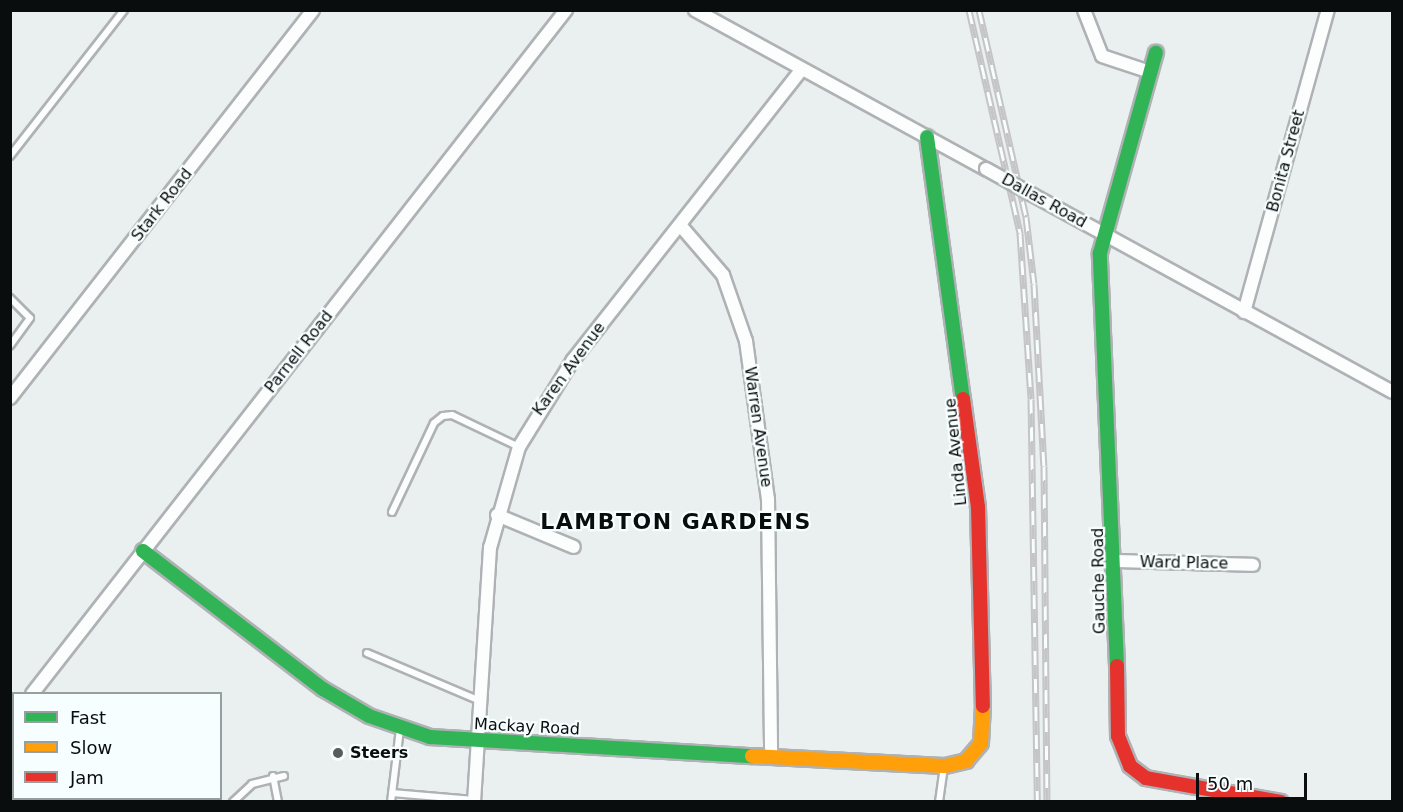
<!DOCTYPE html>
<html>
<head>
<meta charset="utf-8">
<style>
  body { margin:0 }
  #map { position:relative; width:1403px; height:812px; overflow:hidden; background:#eaeff0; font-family:"DejaVu Sans",sans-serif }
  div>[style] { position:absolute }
  .roads { filter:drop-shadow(2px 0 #afb2b4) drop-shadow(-2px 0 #afb2b4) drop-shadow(0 2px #afb2b4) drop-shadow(0 -2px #afb2b4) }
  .lane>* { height:6px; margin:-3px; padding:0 3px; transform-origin:3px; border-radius:3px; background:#fcfdfd }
  .street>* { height:12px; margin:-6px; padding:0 6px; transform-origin:6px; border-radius:6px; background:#fcfdfd }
  .fast>* { height:14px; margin:-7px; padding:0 7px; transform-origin:7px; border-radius:7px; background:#30b455 }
  .slow>* { height:14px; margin:-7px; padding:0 7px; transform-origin:7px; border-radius:7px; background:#ff9f0a }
  .jam>* { height:14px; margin:-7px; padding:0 7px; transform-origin:7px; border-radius:7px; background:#e5322d }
  .rail>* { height:7px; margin-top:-3.5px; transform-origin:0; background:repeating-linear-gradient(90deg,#f7feff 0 14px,#c5c5c6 0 28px); box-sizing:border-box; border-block:2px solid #c5c5c6 }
  .bridges { filter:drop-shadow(2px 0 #afb2b4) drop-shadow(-2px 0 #afb2b4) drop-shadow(0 2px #afb2b4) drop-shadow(0 -2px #afb2b4) }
  .street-bridge>* { height:12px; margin:-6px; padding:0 6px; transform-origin:6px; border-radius:6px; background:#fcfdfd }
  .dots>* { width:16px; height:16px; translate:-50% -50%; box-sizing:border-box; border:3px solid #f7feff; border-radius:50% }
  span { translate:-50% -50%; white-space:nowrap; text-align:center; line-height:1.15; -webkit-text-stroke:4.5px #f7feff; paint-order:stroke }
  .street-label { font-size:16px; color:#0a0d0d }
  .poi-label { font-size:16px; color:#0a0d0d; font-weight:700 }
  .left { translate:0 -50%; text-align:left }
  .district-label { font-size:22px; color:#0a0d0d; font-weight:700; letter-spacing:1.5px }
  .frame { position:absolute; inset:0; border:12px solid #0a0d0d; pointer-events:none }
  .legend { position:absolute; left:12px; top:692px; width:210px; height:108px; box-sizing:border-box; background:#f7feff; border:2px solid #989e9e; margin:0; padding:8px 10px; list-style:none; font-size:18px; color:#0a0d0d }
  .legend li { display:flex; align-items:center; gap:12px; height:30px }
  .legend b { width:30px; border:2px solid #989e9e }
  .scale { position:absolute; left:1196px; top:773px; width:111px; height:27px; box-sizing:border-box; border:3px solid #0a0d0d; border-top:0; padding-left:8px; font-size:18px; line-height:21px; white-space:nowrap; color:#0a0d0d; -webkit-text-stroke:4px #f7feff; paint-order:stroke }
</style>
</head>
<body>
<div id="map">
  <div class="roads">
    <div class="lane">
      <i style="left:10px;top:156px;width:185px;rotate:-52deg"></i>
      <i style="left:10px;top:298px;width:28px;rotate:45deg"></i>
      <i style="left:30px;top:318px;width:34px;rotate:126deg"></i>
      <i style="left:392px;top:512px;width:98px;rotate:-64.7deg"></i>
      <i style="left:434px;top:423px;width:11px;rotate:-38deg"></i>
      <i style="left:443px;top:416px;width:9px;rotate:-6deg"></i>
      <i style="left:452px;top:415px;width:74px;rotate:25.5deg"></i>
      <i style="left:367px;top:653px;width:123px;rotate:23deg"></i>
      <i style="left:273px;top:776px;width:26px;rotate:79deg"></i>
      <i style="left:392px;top:793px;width:82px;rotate:4.9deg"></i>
      <i style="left:233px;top:802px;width:26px;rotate:-43deg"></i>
      <i style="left:252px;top:784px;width:33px;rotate:-14deg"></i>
      <i style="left:391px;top:802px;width:74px;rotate:-83deg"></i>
      <i style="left:939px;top:802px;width:35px;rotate:-82deg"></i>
    </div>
    <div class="street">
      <i style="left:695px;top:10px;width:332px;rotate:28.7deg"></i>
      <i style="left:1084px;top:10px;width:49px;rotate:68.6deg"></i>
      <i style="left:1102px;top:56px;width:51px;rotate:18.4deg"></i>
      <i style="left:1031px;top:194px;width:412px;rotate:28.7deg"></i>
      <i style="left:680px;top:225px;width:66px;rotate:49.3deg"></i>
      <i style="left:723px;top:275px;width:70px;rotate:70.8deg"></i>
      <i style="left:746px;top:341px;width:160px;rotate:82.1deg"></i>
      <i style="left:768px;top:499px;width:259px;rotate:89.3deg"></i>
      <i style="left:1244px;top:312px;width:313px;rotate:-74.5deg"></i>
      <i style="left:10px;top:398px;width:492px;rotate:-52deg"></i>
      <i style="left:497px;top:515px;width:83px;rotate:22.6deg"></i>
      <i style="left:1114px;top:561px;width:139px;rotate:1.6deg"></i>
      <i style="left:32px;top:694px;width:868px;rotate:-52.02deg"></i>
      <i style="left:10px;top:723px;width:6px;rotate:-45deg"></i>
      <i style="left:474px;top:802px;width:255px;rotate:-86.4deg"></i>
      <i style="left:490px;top:548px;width:105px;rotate:-74deg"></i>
      <i style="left:519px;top:447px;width:102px;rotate:-58.2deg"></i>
      <i style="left:573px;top:360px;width:370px;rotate:-51.8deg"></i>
    </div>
    <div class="fast">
      <i style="left:927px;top:137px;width:264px;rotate:82.2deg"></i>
      <i style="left:143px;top:551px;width:227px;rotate:37.5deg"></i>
      <i style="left:323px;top:689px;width:53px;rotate:30.4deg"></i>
      <i style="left:369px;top:716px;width:65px;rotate:19deg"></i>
      <i style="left:430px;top:737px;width:323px;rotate:3.4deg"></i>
      <i style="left:1117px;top:666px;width:413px;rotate:-92.4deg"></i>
      <i style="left:1100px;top:253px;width:208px;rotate:-74.4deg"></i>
    </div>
    <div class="slow">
      <i style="left:752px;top:756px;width:193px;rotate:3deg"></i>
      <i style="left:945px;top:766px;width:22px;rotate:-13deg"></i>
      <i style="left:966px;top:761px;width:23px;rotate:-50deg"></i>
      <i style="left:981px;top:743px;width:37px;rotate:-87deg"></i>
    </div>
    <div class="jam">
      <i style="left:963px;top:399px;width:109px;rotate:82.1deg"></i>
      <i style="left:978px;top:507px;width:199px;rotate:88.6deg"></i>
      <i style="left:1117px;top:666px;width:70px;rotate:89.2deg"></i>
      <i style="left:1118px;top:736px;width:32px;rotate:68deg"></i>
      <i style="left:1130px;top:766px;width:20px;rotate:37deg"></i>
      <i style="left:1146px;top:778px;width:137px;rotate:10.1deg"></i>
    </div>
  </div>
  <div class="rail">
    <i style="left:969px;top:10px;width:229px;rotate:77.1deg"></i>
    <i style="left:1020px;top:233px;width:166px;rotate:86.2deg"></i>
    <i style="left:1031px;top:399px;width:403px;rotate:89.1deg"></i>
    <i style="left:979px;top:10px;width:212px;rotate:77.2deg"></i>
    <i style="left:1026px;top:217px;width:67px;rotate:83.2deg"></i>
    <i style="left:1034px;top:284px;width:182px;rotate:86.9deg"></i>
    <i style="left:1044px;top:466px;width:336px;rotate:89.5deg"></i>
  </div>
  <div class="bridges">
    <div class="street-bridge">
      <i style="left:986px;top:169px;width:51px;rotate:29.1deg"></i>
    </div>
  </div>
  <div class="dots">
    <i style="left:338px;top:753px;background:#585c5c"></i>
  </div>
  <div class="street-label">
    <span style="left:1286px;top:161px;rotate:-75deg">Bonita Street</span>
    <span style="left:1044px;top:201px;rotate:29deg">Dallas Road</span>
    <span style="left:162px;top:205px;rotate:-52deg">Stark Road</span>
    <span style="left:299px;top:352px;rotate:-52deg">Parnell Road</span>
    <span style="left:569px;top:369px;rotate:-54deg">Karen Avenue</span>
    <span style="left:758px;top:427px;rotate:82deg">Warren Avenue</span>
    <span style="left:956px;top:452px;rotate:-96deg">Linda Avenue</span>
    <span style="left:1184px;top:563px;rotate:1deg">Ward Place</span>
    <span style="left:1099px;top:581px;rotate:-91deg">Gauche Road</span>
    <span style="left:527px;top:727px;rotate:3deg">Mackay Road</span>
  </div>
  <div class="poi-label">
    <span class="left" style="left:350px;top:753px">Steers</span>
  </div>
  <div class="district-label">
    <span style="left:676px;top:522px">LAMBTON GARDENS</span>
  </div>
  <div class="frame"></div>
  <ul class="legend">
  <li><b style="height:8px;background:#30b455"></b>Fast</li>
  <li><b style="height:8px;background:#ff9f0a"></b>Slow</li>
  <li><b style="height:8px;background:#e5322d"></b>Jam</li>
  </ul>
  <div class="scale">50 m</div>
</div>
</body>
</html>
